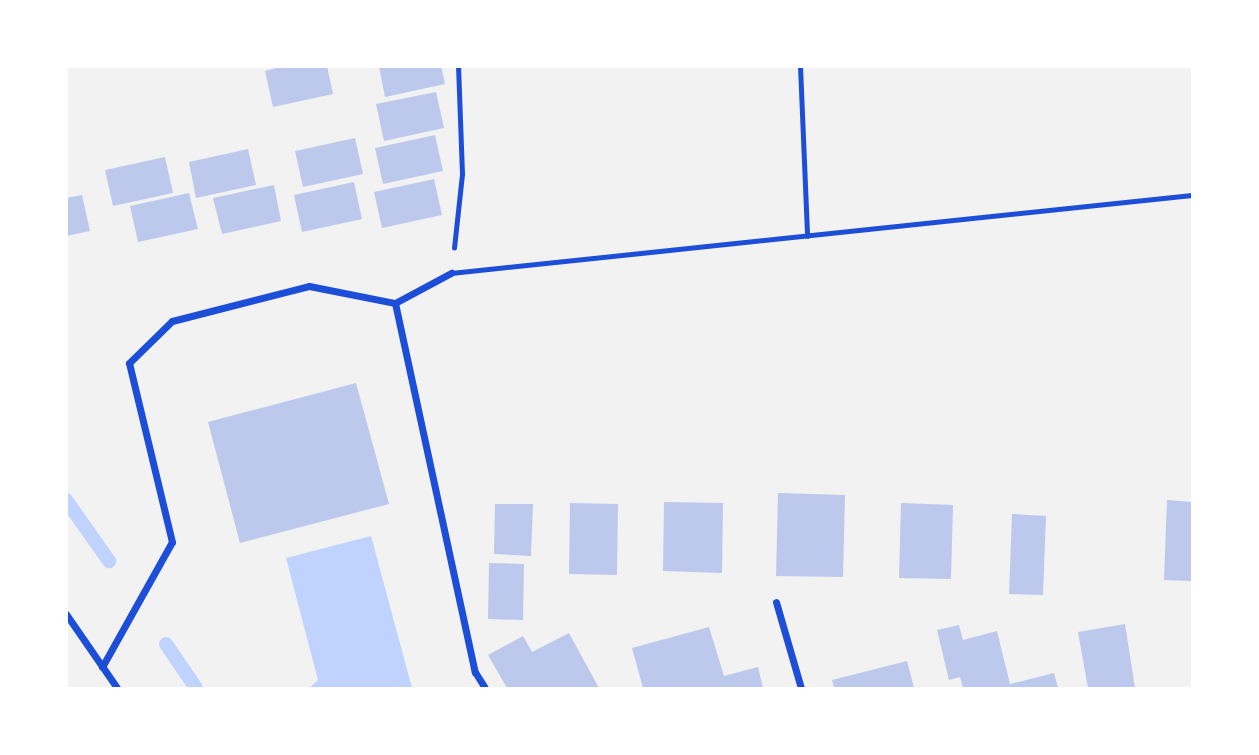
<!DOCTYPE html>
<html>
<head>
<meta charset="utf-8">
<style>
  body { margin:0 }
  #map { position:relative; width:1259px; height:755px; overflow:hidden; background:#f2f2f2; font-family:"Asap Condensed",sans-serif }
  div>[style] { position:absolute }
  .water>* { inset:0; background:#bfd3fe }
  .stream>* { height:14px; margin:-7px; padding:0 7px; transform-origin:7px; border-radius:7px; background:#bfd3fe }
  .building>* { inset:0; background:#bdc9ec }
  .path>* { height:4.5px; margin:-2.25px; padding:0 2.25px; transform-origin:2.25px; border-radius:2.25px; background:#1d4ed8 }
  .service>* { height:5px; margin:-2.5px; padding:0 2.5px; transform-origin:2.5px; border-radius:2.5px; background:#1d4ed8 }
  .minor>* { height:7px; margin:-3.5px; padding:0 3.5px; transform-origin:3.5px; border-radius:3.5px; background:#1d4ed8 }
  span { translate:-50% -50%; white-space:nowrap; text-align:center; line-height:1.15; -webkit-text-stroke:7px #fff; paint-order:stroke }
  .frame { position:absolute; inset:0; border:68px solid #fff; pointer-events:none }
</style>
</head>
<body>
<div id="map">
  <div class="water">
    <i style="clip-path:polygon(371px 536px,412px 688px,309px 688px,318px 680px,286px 558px)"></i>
  </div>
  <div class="stream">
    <i style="left:66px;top:500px;width:75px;rotate:54.8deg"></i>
    <i style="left:166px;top:644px;width:53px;rotate:55.7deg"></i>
  </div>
  <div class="building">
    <i style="clip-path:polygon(284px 66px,327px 66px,333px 94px,273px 107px,265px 71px)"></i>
    <i style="clip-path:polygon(379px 66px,441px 66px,445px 84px,385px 97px)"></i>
    <i style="clip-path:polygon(436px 92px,444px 128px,384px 141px,376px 104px)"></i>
    <i style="clip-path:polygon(435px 135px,443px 171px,383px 184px,375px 148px)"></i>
    <i style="clip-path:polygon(355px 138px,363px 174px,303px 187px,295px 151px)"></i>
    <i style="clip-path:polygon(248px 149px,256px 185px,196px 198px,189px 162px)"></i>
    <i style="clip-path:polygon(165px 157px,173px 193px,113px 206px,105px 170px)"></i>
    <i style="clip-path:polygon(434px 179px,442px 215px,382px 228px,374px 192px)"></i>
    <i style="clip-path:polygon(354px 182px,362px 219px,302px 232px,294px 195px)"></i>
    <i style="clip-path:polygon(274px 185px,281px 221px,222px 234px,213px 198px)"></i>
    <i style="clip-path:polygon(189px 193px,198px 229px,138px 242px,130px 206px)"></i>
    <i style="clip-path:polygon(82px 195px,90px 231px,66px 236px,66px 198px)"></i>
    <i style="clip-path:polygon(356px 383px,389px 504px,240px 543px,208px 422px)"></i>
    <i style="clip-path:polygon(778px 493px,845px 495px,843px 577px,776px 576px)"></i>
    <i style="clip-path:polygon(1167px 500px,1192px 502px,1192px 581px,1164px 580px)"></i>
    <i style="clip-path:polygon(664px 502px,723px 503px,722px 573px,663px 571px)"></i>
    <i style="clip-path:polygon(570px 503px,618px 504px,617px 575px,569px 574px)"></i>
    <i style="clip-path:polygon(901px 503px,953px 505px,951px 579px,899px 578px)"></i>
    <i style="clip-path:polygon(495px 504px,533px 504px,531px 556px,494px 554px)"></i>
    <i style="clip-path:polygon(1012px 514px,1046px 516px,1043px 595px,1009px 594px)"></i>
    <i style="clip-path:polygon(489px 563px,524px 564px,523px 620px,488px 619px)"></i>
    <i style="clip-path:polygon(1125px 624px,1135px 688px,1088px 688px,1078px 632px)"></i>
    <i style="clip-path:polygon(959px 625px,963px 640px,997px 631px,1010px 684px,1054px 673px,1058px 688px,963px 688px,960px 677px,949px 680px,937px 630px)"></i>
    <i style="clip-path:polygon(709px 627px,724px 676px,758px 667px,763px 688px,643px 688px,632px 648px)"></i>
    <i style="clip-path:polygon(569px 633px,599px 688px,507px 688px,488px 655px,523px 636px,532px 652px)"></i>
    <i style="clip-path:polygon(907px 661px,914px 688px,834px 688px,832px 680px)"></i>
  </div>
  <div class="path">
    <i style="left:454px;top:248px;width:74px;rotate:-83.8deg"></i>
    <i style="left:462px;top:174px;width:108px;rotate:-92.1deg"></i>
  </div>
  <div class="service">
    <i style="left:800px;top:66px;width:170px;rotate:87.6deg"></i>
    <i style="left:451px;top:273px;width:745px;rotate:-6.01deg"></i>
  </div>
  <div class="minor">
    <i style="left:395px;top:303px;width:378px;rotate:77.8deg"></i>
    <i style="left:475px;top:672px;width:19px;rotate:58deg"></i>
    <i style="left:776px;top:602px;width:90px;rotate:73.8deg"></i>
    <i style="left:66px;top:614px;width:90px;rotate:55.4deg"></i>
    <i style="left:102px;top:667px;width:143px;rotate:-60.8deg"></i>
    <i style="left:172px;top:542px;width:184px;rotate:-103.5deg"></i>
    <i style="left:129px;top:363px;width:60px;rotate:-44.3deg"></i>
    <i style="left:172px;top:321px;width:141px;rotate:-14.3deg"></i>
    <i style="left:309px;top:286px;width:88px;rotate:11.2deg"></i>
    <i style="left:395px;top:303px;width:64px;rotate:-28.2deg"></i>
  </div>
  <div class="frame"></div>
</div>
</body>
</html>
